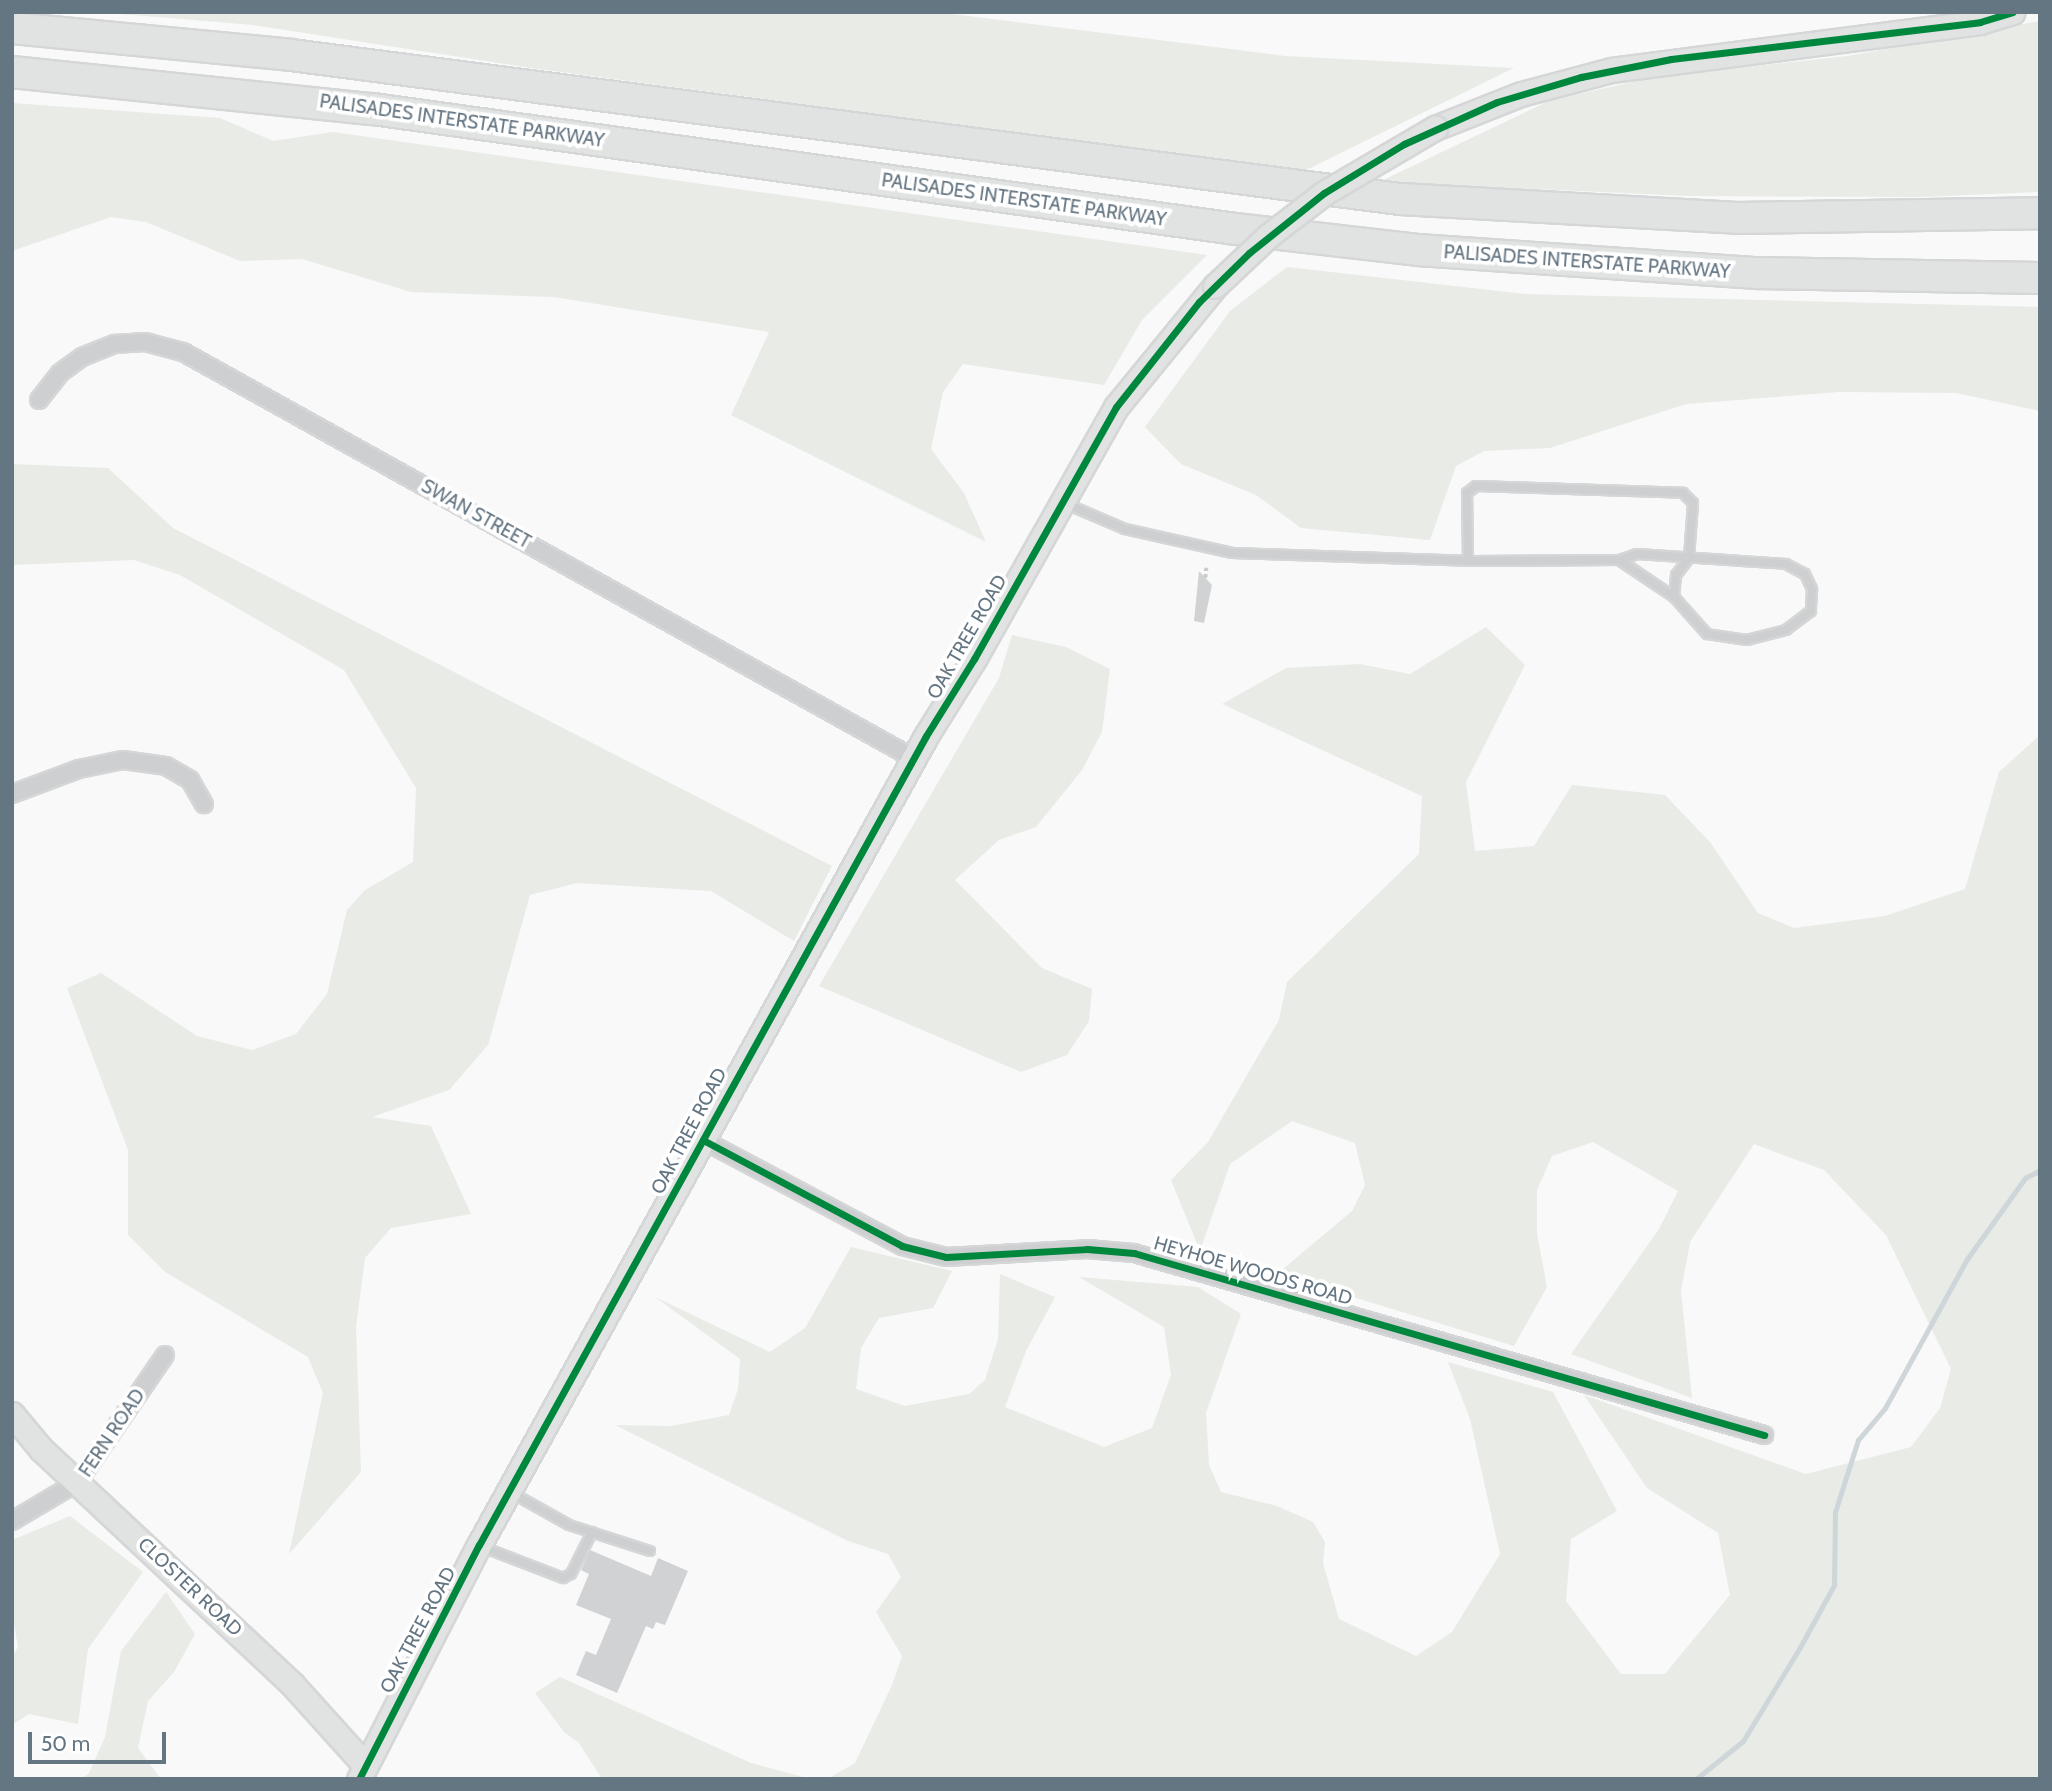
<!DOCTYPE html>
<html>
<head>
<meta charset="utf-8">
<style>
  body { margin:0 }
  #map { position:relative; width:2052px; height:1791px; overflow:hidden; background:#f9f9f9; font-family:Cabin,sans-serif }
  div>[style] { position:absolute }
  .green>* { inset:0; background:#e8ebe6 }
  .stream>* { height:5px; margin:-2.5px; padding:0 2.5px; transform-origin:2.5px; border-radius:2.5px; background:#ced6d9 }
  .building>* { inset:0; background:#d0d2d3 }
  .path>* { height:3.5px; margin-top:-1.75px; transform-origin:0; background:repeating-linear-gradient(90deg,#cbcccd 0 3.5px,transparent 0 7px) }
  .roads { filter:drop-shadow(2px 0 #d5d6d7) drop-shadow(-2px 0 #d5d6d7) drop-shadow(0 2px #d5d6d7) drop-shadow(0 -2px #d5d6d7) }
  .lane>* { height:8px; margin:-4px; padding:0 4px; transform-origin:4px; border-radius:4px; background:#cecfd0 }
  .street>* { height:16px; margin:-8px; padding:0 8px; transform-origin:8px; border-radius:8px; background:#cecfd0 }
  .secondary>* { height:23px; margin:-11.5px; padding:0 11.5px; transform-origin:11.5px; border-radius:11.5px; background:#e1e2e2 }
  .highway>* { height:30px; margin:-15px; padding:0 15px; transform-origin:15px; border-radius:15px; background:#e1e2e2 }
  .bridges { filter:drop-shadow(2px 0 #d5d6d7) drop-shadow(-2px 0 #d5d6d7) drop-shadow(0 2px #d5d6d7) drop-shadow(0 -2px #d5d6d7) }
  .secondary-bridge>* { height:23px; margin:-11.5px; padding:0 11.5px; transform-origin:11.5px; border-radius:11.5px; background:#e1e2e2 }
  .cycleway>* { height:7px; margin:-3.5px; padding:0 3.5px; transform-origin:3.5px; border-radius:3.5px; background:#00873e }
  span { translate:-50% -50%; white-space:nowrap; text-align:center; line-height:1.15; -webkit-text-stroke:7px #fff; paint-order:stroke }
  .street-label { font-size:19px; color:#657683 }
  .frame { position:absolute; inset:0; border:14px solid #657683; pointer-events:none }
  .scale { position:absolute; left:28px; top:1732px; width:138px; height:32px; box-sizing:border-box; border:4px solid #657683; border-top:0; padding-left:9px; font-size:21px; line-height:24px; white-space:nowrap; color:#657683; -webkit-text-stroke:5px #fff; paint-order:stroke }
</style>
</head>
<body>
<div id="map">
  <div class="green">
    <i style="clip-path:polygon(97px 12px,936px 12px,1285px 56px,1514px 68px,1304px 171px,531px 68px,253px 25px)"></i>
    <i style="clip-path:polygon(2040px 21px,2040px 192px,1920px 197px,1689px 196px,1379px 182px,1551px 100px,1655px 77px,1847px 56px)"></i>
    <i style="clip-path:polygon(12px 103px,220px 118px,273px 141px,333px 132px,1207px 255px,1142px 320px,1104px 385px,963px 364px,943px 392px,931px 449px,964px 493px,986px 542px,731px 415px,769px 332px,554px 297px,411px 292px,302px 259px,240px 261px,146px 222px,111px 217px,12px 251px)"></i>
    <i style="clip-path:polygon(1287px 267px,1525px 294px,2040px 307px,2040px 411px,1956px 393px,1839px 392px,1686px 404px,1550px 448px,1484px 451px,1456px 466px,1430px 540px,1301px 528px,1256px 495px,1181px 464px,1145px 427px,1230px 311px)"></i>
    <i style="clip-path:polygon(12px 464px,108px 468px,173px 528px,832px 866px,794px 941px,711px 891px,577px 883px,530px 895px,488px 1045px,449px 1090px,372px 1117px,431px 1126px,471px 1214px,391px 1228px,365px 1258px,356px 1327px,361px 1472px,289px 1554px,323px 1393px,308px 1357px,165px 1272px,128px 1235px,128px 1150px,67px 988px,101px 973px,197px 1036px,252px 1050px,296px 1034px,327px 994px,347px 910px,365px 890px,413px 862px,416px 788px,344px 670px,180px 575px,134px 560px,12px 565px)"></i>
    <i style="clip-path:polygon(1486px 627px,1525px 665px,1466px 782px,1475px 851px,1534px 846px,1572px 785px,1665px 795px,1710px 842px,1758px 913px,1794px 928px,1885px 916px,1965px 889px,1999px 772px,2040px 735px,2040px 1779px,827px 1779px,855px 1763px,892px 1685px,902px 1656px,876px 1612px,901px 1577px,888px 1554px,848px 1541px,615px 1425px,671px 1426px,729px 1415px,738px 1389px,740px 1359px,655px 1297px,770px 1352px,805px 1328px,851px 1247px,952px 1271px,933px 1308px,879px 1318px,861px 1348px,856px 1389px,905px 1406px,969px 1394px,985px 1380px,998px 1339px,1000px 1274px,1055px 1297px,1026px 1351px,1005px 1407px,1104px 1447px,1152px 1428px,1171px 1375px,1164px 1327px,1079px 1277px,1198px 1287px,1241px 1314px,1206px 1413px,1209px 1465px,1221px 1492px,1277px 1506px,1313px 1522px,1325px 1542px,1323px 1563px,1339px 1619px,1416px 1656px,1452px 1632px,1500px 1554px,1470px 1419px,1448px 1362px,1553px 1392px,1617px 1511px,1571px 1539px,1566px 1601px,1621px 1674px,1665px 1674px,1730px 1595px,1718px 1533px,1647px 1488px,1584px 1395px,1806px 1474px,1911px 1447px,1940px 1408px,1951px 1369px,1886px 1235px,1824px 1170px,1754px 1144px,1690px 1242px,1681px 1291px,1692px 1398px,1571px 1354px,1659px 1229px,1678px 1191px,1593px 1142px,1552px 1156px,1537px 1190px,1537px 1234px,1547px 1287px,1514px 1346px,1277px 1274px,1352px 1211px,1365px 1185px,1355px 1143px,1292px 1121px,1230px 1164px,1200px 1251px,1171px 1180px,1208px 1142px,1279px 1020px,1287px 982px,1419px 854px,1422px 796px,1222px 704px,1286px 668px,1360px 664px,1410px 674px)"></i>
    <i style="clip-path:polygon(1012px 635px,1066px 647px,1110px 669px,1102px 732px,1082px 770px,1036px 827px,999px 840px,955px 880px,1042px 968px,1092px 989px,1089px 1021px,1067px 1055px,1021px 1072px,819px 986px,999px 678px)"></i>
    <i style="clip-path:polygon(70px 1516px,143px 1572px,88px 1649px,78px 1724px,29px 1714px,12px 1725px,12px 1656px,18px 1647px,12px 1612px,12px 1540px)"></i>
    <i style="clip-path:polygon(166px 1592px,195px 1634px,174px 1672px,148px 1701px,138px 1748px,161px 1779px,82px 1779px,89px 1773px,105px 1737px,121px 1651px)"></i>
    <i style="clip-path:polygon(560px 1677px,751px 1763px,811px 1779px,602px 1779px,579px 1743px,564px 1732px,535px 1693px)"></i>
  </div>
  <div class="stream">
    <i style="left:1696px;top:1779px;width:60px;rotate:-39deg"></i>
    <i style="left:1743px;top:1741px;width:108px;rotate:-58.7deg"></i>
    <i style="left:1799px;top:1649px;width:73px;rotate:-61.3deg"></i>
    <i style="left:1834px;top:1585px;width:73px;rotate:-89.2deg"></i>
    <i style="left:1835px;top:1512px;width:76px;rotate:-72.3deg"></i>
    <i style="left:1858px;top:1440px;width:42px;rotate:-49.8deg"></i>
    <i style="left:1885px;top:1408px;width:170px;rotate:-61.2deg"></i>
    <i style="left:1967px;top:1259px;width:100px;rotate:-54.4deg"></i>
    <i style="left:2025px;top:1178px;width:17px;rotate:-28deg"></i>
  </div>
  <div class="building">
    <i style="clip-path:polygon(1199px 571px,1212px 585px,1204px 623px,1194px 621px)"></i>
    <i style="clip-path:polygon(590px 1550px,651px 1576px,658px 1558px,688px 1571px,665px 1625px,656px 1622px,653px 1629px,646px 1626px,617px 1693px,576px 1675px,586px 1651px,596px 1655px,611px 1619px,576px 1605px,589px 1574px,581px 1570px)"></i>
  </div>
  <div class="path">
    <i style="left:1205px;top:578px;width:10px;rotate:-84deg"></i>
  </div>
  <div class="roads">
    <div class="lane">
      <i style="left:1064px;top:503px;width:66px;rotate:23.1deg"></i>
      <i style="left:1125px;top:529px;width:110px;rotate:12.6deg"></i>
      <i style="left:1232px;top:553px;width:243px;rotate:1.9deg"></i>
      <i style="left:1475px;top:561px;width:144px;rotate:-0.4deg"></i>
      <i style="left:1619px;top:560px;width:19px;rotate:-18deg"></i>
      <i style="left:1637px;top:554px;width:149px;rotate:3.8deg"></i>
      <i style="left:1786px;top:564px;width:21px;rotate:28deg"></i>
      <i style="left:1805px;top:574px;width:17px;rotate:65deg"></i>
      <i style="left:1812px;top:589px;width:22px;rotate:93deg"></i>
      <i style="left:1811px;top:611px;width:31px;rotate:143deg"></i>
      <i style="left:1786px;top:630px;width:40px;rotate:165.6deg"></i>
      <i style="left:1747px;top:640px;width:40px;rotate:-171.5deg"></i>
      <i style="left:1707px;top:634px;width:50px;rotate:-131.7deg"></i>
      <i style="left:1674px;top:597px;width:66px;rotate:-146.1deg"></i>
      <i style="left:1468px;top:561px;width:68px;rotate:-90.8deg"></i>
      <i style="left:1467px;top:493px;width:11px;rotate:-38deg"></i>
      <i style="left:1476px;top:486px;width:207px;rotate:1.9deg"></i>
      <i style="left:1683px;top:493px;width:14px;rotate:45deg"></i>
      <i style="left:1693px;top:503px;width:55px;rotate:94.2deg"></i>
      <i style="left:1689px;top:558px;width:21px;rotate:127deg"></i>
      <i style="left:1676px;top:575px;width:22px;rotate:95deg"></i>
      <i style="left:512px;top:1493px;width:65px;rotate:29.3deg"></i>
      <i style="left:569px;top:1525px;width:85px;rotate:17.8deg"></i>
      <i style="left:480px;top:1546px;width:89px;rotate:21.1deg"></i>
      <i style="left:563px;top:1578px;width:9px;rotate:-27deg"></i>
      <i style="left:571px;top:1574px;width:47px;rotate:-63.4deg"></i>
    </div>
    <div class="street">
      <i style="left:39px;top:400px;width:34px;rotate:-52deg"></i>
      <i style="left:60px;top:373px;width:27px;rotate:-36deg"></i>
      <i style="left:82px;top:357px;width:35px;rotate:-22deg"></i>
      <i style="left:115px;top:344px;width:30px;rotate:-4deg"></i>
      <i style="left:145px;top:342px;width:39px;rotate:15deg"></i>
      <i style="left:183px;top:352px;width:835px;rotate:29.08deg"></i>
      <i style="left:12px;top:794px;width:72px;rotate:-20.5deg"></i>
      <i style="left:79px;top:769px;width:45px;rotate:-11.6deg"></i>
      <i style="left:123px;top:760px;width:43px;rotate:7.9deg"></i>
      <i style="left:166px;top:766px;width:28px;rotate:30deg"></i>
      <i style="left:190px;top:780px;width:28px;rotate:60deg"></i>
      <i style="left:703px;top:1140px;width:225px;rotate:28deg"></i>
      <i style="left:902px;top:1246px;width:45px;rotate:14deg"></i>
      <i style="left:946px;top:1257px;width:141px;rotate:-3.2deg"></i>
      <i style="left:1087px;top:1249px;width:47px;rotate:4.9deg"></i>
      <i style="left:1134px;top:1253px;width:656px;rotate:16.11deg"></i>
      <i style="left:12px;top:1521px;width:77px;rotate:-30.6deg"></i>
      <i style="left:78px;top:1482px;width:154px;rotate:-55.6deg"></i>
    </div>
    <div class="secondary">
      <i style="left:1435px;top:128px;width:92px;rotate:-21.6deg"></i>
      <i style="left:1521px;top:94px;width:93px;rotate:-14.9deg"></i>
      <i style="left:1611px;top:70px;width:372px;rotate:-7.4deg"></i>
      <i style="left:1980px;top:22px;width:34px;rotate:-17deg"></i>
      <i style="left:12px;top:1414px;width:45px;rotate:50.4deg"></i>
      <i style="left:41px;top:1449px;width:344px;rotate:43.1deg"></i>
      <i style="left:292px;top:1684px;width:109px;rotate:48deg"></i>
      <i style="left:359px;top:1779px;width:263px;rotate:-62.9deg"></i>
      <i style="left:479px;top:1545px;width:924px;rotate:-61.08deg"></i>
      <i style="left:926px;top:736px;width:91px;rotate:-58.1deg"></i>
      <i style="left:974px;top:659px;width:289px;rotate:-60.6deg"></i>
      <i style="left:1116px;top:407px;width:156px;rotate:-50.7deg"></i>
    </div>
    <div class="highway">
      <i style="left:12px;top:28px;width:280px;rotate:5.5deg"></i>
      <i style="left:291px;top:55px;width:1118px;rotate:7.4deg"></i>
      <i style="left:1400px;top:199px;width:338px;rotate:3.2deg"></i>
      <i style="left:1737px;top:218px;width:303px;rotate:-0.9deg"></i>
      <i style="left:12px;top:72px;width:363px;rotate:5.9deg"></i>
      <i style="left:373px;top:109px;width:863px;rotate:7.92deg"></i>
      <i style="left:1228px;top:228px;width:191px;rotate:6.6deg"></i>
      <i style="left:1418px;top:250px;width:340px;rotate:3.9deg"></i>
      <i style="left:1757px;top:273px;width:283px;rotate:1deg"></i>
    </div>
  </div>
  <div class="bridges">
    <div class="secondary-bridge">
      <i style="left:1215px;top:286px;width:73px;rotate:-43.3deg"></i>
      <i style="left:1268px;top:236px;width:71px;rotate:-37.5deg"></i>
      <i style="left:1324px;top:193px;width:129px;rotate:-30.4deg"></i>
    </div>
  </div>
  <div class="cycleway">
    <i style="left:703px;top:1140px;width:225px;rotate:28deg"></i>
    <i style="left:902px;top:1246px;width:45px;rotate:14deg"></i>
    <i style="left:946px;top:1257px;width:141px;rotate:-3.2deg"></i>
    <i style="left:1087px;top:1249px;width:47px;rotate:4.9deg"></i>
    <i style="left:1134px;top:1253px;width:656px;rotate:16.11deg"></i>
    <i style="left:359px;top:1779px;width:263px;rotate:-62.9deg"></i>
    <i style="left:479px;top:1545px;width:924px;rotate:-61.08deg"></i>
    <i style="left:926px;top:736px;width:91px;rotate:-58.1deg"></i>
    <i style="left:974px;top:659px;width:289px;rotate:-60.6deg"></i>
    <i style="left:1116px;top:407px;width:134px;rotate:-51.7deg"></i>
    <i style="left:1199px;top:302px;width:70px;rotate:-44.4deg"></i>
    <i style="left:1249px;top:253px;width:96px;rotate:-38.7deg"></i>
    <i style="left:1324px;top:193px;width:94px;rotate:-31.5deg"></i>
    <i style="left:1404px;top:144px;width:102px;rotate:-24.3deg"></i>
    <i style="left:1497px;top:102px;width:88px;rotate:-16.6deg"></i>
    <i style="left:1581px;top:77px;width:92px;rotate:-11.3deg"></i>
    <i style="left:1671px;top:59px;width:311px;rotate:-6.8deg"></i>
    <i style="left:1980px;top:22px;width:34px;rotate:-17deg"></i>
  </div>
  <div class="street-label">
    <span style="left:462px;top:121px;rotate:8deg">PALISADES INTERSTATE PARKWAY</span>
    <span style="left:1024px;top:200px;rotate:8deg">PALISADES INTERSTATE PARKWAY</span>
    <span style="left:1587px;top:262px;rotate:4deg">PALISADES INTERSTATE PARKWAY</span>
    <span style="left:476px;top:514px;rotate:29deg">SWAN STREET</span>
    <span style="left:967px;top:637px;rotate:-60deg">OAK TREE ROAD</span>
    <span style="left:689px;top:1131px;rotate:-62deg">OAK TREE ROAD</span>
    <span style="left:1253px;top:1271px;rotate:16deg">HEYHOE WOODS ROAD</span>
    <span style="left:112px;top:1433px;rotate:-56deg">FERN ROAD</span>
    <span style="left:190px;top:1587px;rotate:43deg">CLOSTER ROAD</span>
    <span style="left:418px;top:1630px;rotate:-62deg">OAK TREE ROAD</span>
  </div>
  <div class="frame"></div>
  <div class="scale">50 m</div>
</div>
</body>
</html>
